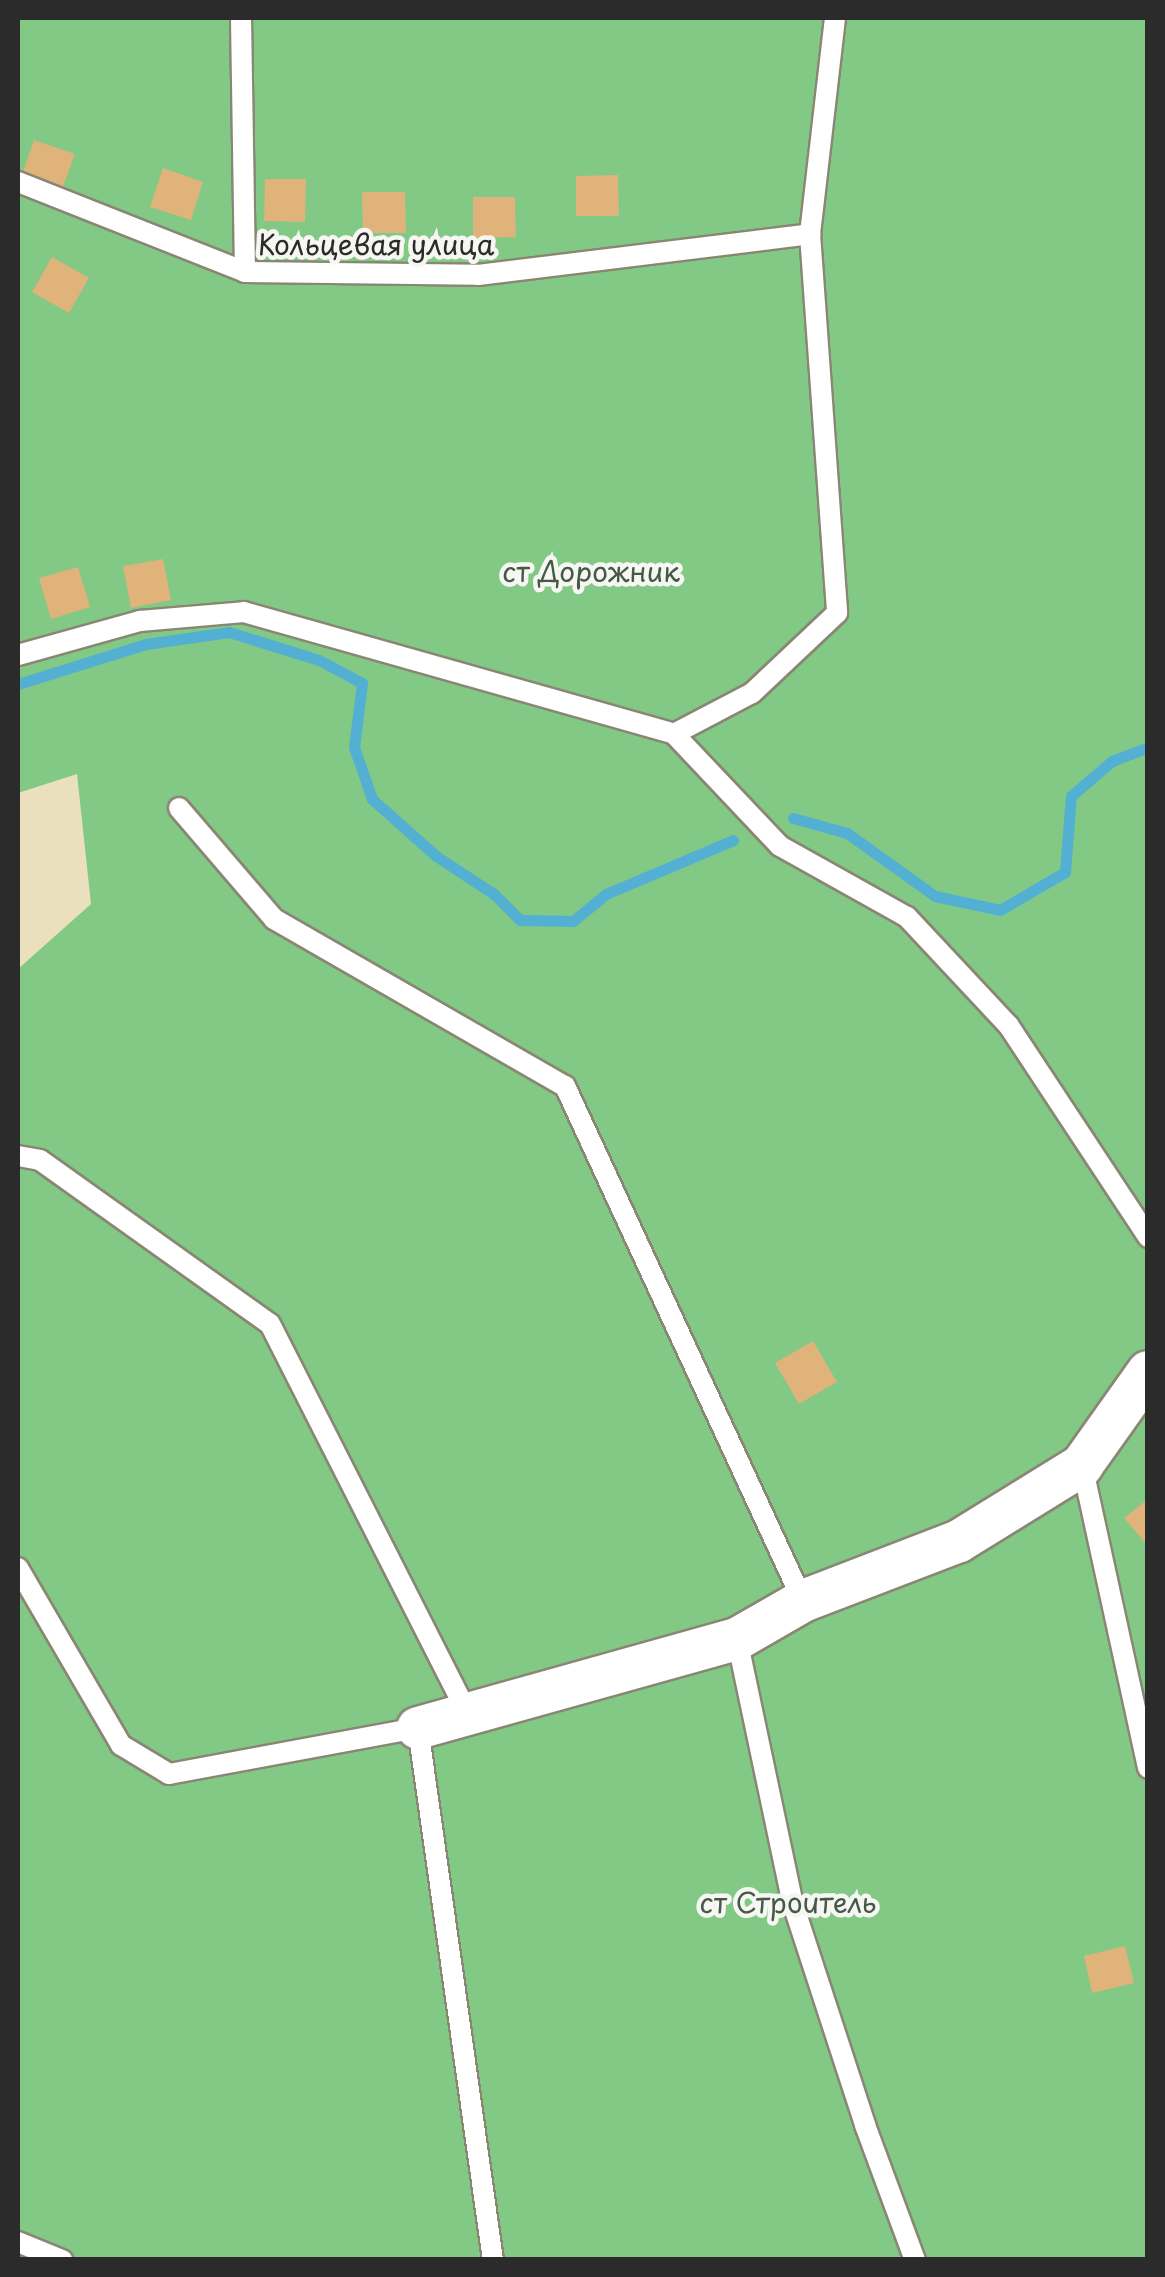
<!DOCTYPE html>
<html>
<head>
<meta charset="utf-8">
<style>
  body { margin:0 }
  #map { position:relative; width:1165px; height:2277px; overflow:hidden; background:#eae0bd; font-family:"Playpen Sans",sans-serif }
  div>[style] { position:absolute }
  .green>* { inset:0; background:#81c985 }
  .stream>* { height:11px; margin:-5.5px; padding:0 5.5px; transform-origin:5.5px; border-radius:5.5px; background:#54b0d2 }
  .building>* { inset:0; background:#dfb37a }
  .roads { filter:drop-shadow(2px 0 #8a8674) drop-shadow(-2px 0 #8a8674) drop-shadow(0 2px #8a8674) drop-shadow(0 -2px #8a8674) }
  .service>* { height:20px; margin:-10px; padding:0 10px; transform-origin:10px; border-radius:10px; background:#fff }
  .minor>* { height:42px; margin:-21px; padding:0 21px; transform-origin:21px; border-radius:21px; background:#fff }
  span { translate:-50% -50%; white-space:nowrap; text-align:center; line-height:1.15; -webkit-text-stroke:9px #f6f6f2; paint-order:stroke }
  .street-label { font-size:28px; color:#2b2b2b }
  .park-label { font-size:28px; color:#455a46 }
  .frame { position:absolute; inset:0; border:20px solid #2b2b2b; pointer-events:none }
</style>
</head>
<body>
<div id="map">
  <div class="green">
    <i style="clip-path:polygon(18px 18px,1147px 18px,1147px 2259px,18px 2259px,18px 969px,91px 904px,77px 774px,18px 793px)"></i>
  </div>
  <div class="stream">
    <i style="left:18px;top:684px;width:134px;rotate:-17.4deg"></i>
    <i style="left:146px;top:644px;width:84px;rotate:-8.2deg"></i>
    <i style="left:229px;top:632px;width:94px;rotate:17.3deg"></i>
    <i style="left:319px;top:660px;width:49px;rotate:28.1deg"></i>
    <i style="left:362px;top:683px;width:64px;rotate:97.1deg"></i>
    <i style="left:354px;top:747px;width:55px;rotate:70.9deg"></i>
    <i style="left:372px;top:799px;width:86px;rotate:41.7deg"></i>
    <i style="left:436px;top:856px;width:69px;rotate:33.2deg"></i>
    <i style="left:494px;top:894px;width:37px;rotate:45deg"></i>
    <i style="left:520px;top:920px;width:53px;rotate:1.1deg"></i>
    <i style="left:573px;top:921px;width:43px;rotate:-39.3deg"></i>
    <i style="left:606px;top:894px;width:138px;rotate:-23deg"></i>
    <i style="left:793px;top:818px;width:56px;rotate:15.5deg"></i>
    <i style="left:847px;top:833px;width:108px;rotate:35.6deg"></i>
    <i style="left:935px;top:896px;width:66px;rotate:12.2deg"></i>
    <i style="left:1000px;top:910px;width:75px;rotate:-30.3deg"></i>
    <i style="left:1065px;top:872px;width:76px;rotate:-85.5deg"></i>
    <i style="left:1071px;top:796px;width:54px;rotate:-40.5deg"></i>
    <i style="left:1112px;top:761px;width:39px;rotate:-21deg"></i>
  </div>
  <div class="building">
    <i style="clip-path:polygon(34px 140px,75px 154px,61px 192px,21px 178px)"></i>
    <i style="clip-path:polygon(163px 168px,203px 182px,191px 220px,150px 207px)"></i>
    <i style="clip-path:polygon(618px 175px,619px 216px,576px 216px,576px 176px)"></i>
    <i style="clip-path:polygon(265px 179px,306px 179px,305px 222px,264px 221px)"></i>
    <i style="clip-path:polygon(362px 192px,405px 192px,406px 233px,363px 233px)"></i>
    <i style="clip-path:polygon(473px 197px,515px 197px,516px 237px,473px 238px)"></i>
    <i style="clip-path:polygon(52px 257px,89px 278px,69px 313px,32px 292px)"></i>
    <i style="clip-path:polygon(163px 559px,171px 600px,131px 608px,123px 566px)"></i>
    <i style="clip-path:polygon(78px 567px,90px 607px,51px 619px,39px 578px)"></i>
    <i style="clip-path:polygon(813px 1341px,837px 1382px,799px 1404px,775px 1363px)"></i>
    <i style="clip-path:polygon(1148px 1499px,1148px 1546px,1124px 1518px)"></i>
    <i style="clip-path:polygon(1125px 1946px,1134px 1983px,1092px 1993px,1084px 1956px)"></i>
  </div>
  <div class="roads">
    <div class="service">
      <i style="left:241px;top:18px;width:254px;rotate:89.1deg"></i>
      <i style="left:835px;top:18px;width:217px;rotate:96.6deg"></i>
      <i style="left:810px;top:234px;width:380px;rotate:85.9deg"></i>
      <i style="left:837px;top:613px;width:117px;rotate:136.7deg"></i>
      <i style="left:752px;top:693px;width:88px;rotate:152.3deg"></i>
      <i style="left:674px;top:734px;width:154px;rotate:46.6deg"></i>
      <i style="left:780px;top:846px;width:145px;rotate:29.2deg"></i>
      <i style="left:907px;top:917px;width:149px;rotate:46.9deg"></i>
      <i style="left:1009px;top:1026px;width:253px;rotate:56.6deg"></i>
      <i style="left:18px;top:182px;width:244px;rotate:21.6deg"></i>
      <i style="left:245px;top:272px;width:233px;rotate:0.7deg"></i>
      <i style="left:478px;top:275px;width:335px;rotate:-7deg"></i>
      <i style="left:18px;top:655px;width:127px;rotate:-15.6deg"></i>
      <i style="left:140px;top:621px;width:104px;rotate:-4.9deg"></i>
      <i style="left:244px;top:612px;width:447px;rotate:15.8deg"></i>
      <i style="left:179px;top:808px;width:146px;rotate:49.4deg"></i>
      <i style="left:274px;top:919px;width:336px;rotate:29.9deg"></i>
      <i style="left:565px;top:1086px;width:567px;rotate:65.2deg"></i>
      <i style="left:18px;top:1156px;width:22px;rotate:10deg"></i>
      <i style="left:40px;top:1160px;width:282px;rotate:35.5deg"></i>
      <i style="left:270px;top:1324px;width:435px;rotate:63.1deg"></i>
      <i style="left:1082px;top:1465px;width:310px;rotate:77.7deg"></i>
      <i style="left:18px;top:1568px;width:205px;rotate:59.8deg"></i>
      <i style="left:121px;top:1745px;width:56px;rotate:31.1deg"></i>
      <i style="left:169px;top:1774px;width:253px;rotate:-10.5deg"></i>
      <i style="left:418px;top:1728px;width:537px;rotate:81.98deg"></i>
      <i style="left:737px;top:1639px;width:268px;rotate:78.1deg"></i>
      <i style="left:792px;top:1901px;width:236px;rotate:71.9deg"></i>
      <i style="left:865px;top:2125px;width:144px;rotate:69.7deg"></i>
      <i style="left:18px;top:2242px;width:48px;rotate:22.2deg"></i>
    </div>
    <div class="minor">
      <i style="left:418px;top:1728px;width:331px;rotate:-15.6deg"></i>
      <i style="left:737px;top:1639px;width:76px;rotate:-29.9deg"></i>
      <i style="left:803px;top:1601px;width:167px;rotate:-21deg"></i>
      <i style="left:959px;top:1541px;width:145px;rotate:-31.7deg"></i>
      <i style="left:1082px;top:1465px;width:114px;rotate:-54.6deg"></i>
    </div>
  </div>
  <div class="street-label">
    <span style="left:376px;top:244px">Кольцевая улица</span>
  </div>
  <div class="park-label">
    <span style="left:591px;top:571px">ст Дорожник</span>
    <span style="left:788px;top:1902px">ст Строитель</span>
  </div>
  <div class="frame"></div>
</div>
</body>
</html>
